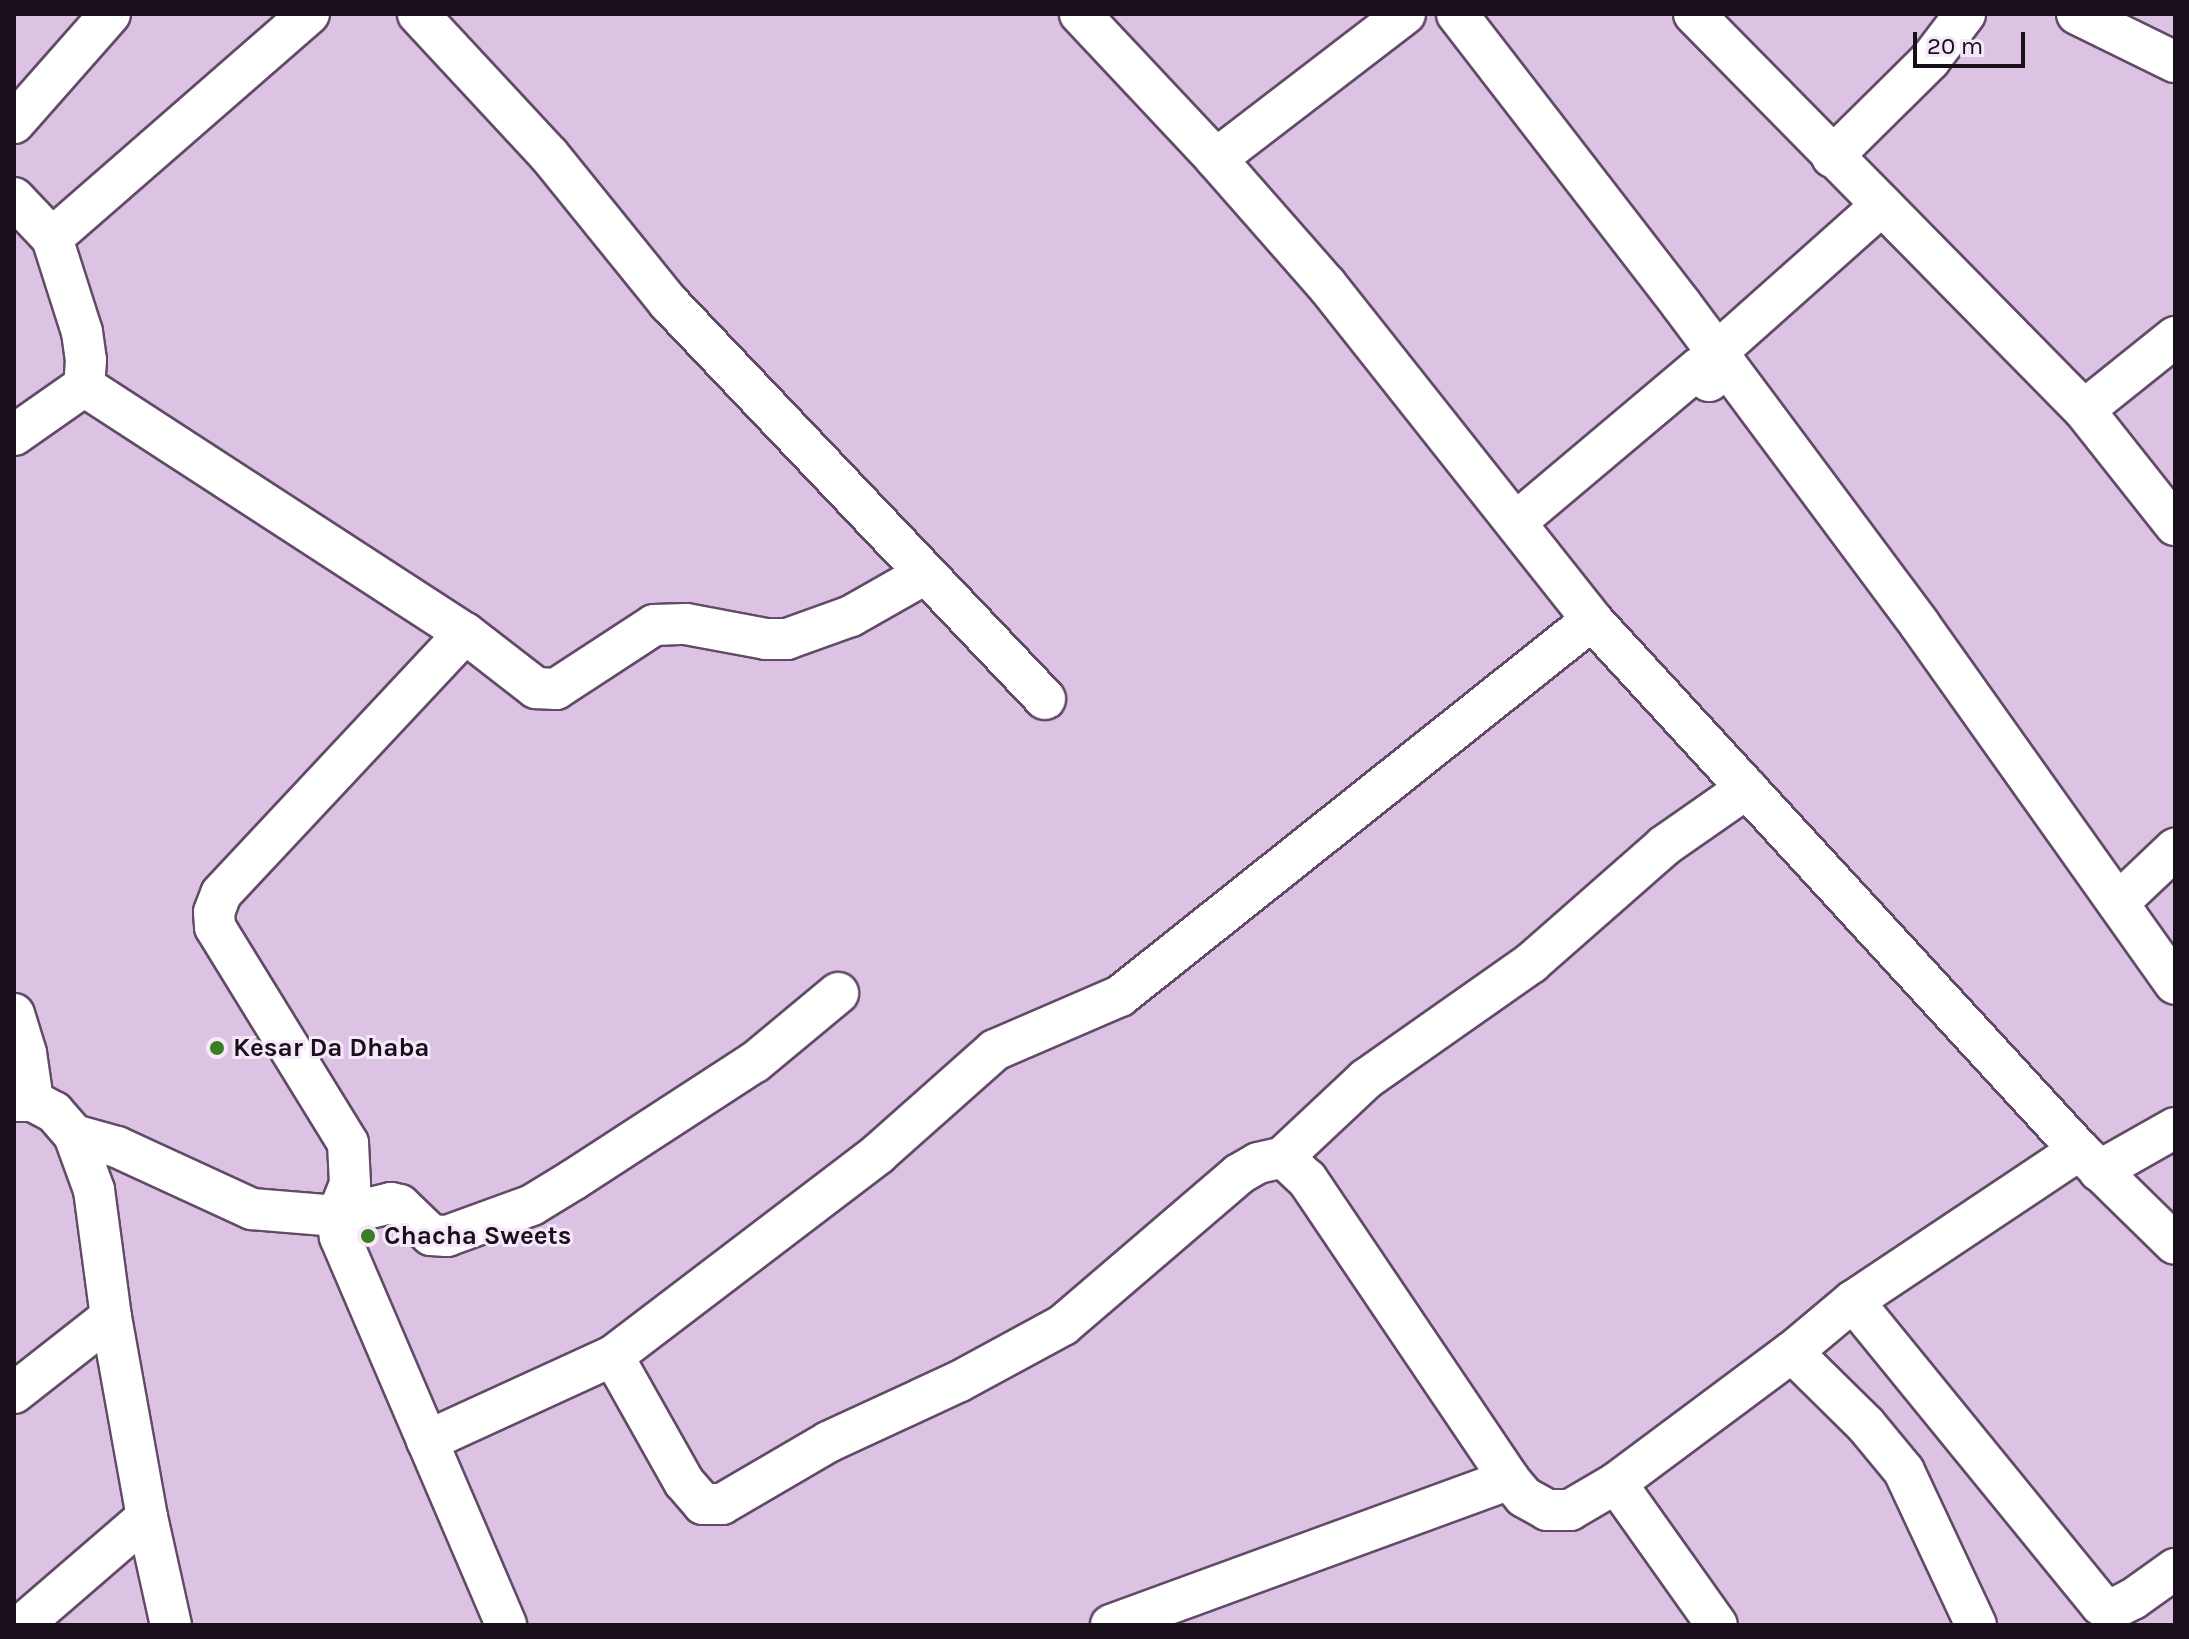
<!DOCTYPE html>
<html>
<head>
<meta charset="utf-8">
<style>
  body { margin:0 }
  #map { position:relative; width:2189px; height:1639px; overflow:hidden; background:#dcc2e3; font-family:Karla,sans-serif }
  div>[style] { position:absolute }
  .roads { filter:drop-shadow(2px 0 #624b67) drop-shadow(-2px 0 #624b67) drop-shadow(0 2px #624b67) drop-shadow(0 -2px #624b67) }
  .street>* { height:40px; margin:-20px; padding:0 20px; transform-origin:20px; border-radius:20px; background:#fff }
  .dots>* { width:22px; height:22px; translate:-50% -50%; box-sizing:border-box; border:4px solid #f5e8f9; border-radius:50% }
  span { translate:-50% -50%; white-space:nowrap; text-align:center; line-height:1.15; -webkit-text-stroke:6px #f5e8f9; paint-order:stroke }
  .poi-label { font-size:26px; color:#180f1b; font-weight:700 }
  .left { translate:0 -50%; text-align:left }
  .frame { position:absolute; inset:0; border:16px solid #180f1b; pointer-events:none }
  .scale { position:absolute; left:1913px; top:32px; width:112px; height:36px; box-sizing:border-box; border:4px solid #180f1b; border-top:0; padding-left:10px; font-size:24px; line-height:28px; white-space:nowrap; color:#180f1b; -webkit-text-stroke:6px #f5e8f9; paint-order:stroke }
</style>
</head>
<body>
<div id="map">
  <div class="roads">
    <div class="street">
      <i style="left:418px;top:14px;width:192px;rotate:47.1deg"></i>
      <i style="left:549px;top:155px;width:191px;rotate:51deg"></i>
      <i style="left:669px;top:303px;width:546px;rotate:46.48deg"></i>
      <i style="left:1080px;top:14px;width:199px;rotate:46.8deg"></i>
      <i style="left:1216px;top:159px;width:167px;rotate:48.7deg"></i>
      <i style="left:1326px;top:284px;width:429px;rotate:51.6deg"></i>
      <i style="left:1592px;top:620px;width:720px;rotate:47.42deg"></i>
      <i style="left:2079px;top:1150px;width:134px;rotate:44.4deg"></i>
      <i style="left:1457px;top:14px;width:366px;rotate:52.3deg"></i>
      <i style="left:1681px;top:304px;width:400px;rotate:53.3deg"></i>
      <i style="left:1920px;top:625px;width:440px;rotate:54.6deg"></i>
      <i style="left:1694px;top:14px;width:556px;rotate:45.44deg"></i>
      <i style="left:2084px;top:410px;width:147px;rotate:51.6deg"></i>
      <i style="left:2077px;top:14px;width:109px;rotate:26.1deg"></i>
      <i style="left:14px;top:123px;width:145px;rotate:-48.6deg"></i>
      <i style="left:1832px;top:157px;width:138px;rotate:-44.7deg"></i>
      <i style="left:1930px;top:60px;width:58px;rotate:-52.7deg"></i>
      <i style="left:1216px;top:159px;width:238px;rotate:-37.5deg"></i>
      <i style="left:14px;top:198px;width:55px;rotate:46.5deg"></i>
      <i style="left:52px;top:238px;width:99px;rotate:72.3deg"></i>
      <i style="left:82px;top:332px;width:28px;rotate:82deg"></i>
      <i style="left:86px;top:360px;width:26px;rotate:94deg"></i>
      <i style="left:52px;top:238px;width:341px;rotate:-41.1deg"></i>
      <i style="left:1717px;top:352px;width:221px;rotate:-41.7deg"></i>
      <i style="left:84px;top:386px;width:454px;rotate:33deg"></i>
      <i style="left:465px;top:633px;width:357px;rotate:133.1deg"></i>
      <i style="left:221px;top:894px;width:19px;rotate:111deg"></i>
      <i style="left:214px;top:912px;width:15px;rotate:86deg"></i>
      <i style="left:215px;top:927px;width:254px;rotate:58.4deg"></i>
      <i style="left:348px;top:1143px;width:41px;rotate:87.2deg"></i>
      <i style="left:350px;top:1184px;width:35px;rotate:112deg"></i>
      <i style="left:337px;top:1216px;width:21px;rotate:82deg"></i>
      <i style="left:340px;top:1237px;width:422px;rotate:66.8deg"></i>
      <i style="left:2084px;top:410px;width:117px;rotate:-38.7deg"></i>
      <i style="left:14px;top:435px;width:85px;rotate:-35deg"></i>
      <i style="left:1516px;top:522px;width:239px;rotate:-40.1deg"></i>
      <i style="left:1699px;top:368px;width:16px;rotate:52deg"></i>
      <i style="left:1709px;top:381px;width:23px;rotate:-43deg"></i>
      <i style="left:465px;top:633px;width:90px;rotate:37.8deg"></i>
      <i style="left:536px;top:688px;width:20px;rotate:3deg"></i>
      <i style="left:556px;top:689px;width:117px;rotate:-33.1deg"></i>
      <i style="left:654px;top:625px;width:32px;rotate:-2deg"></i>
      <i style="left:686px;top:624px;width:81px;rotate:10.6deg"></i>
      <i style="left:766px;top:639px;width:21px"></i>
      <i style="left:787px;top:639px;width:68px;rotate:-19.8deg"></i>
      <i style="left:851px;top:616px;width:85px;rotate:-29.6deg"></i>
      <i style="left:2118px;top:903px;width:79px;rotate:-43.5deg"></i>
      <i style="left:14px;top:1014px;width:41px;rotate:72.9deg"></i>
      <i style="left:26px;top:1053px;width:49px;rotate:81.7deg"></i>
      <i style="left:14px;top:1101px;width:19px"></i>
      <i style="left:33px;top:1101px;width:24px;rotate:28deg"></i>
      <i style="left:54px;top:1112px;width:30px;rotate:49deg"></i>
      <i style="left:74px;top:1135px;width:59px;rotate:70deg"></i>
      <i style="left:94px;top:1190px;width:128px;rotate:82.4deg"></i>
      <i style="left:111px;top:1317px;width:203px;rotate:79.8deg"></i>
      <i style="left:147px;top:1517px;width:111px;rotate:77.5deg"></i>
      <i style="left:74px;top:1135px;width:45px;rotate:15.6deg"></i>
      <i style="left:117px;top:1147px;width:149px;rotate:24.7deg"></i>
      <i style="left:252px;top:1209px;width:85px;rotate:4.7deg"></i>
      <i style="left:337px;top:1216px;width:56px;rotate:-13.5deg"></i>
      <i style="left:391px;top:1203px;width:9px;rotate:13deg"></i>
      <i style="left:400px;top:1205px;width:43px;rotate:44.1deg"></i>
      <i style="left:431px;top:1235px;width:16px;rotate:4deg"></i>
      <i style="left:447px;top:1236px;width:90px;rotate:-20deg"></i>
      <i style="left:532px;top:1205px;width:48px;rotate:-31.4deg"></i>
      <i style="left:573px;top:1180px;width:217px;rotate:-33deg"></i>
      <i style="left:755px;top:1062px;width:108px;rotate:-39.7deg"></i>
      <i style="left:1283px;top:1157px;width:114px;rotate:-43.2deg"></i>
      <i style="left:1366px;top:1079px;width:202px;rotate:-35.1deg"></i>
      <i style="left:1531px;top:963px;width:177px;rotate:-41.3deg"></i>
      <i style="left:1664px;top:846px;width:101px;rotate:-34.9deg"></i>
      <i style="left:2099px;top:1171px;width:87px;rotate:-29.5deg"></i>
      <i style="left:1853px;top:1301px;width:392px;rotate:50.8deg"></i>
      <i style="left:2101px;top:1605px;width:14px;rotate:12deg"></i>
      <i style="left:2115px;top:1608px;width:20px;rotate:-27deg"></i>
      <i style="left:2133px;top:1599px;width:52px;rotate:-35.5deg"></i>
      <i style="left:613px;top:1356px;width:335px;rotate:-37.3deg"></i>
      <i style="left:879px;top:1153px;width:155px;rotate:-41.6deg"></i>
      <i style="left:995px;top:1050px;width:136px;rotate:-23.4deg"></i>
      <i style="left:1120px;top:996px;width:603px;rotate:-38.54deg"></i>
      <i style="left:14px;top:1393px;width:123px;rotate:-38.1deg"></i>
      <i style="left:427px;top:1441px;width:205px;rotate:-24.6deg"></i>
      <i style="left:613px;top:1356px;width:145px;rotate:60.6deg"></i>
      <i style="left:684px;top:1482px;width:29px;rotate:49deg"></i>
      <i style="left:703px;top:1504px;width:19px"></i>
      <i style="left:722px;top:1504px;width:123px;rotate:-30.3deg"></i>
      <i style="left:828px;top:1442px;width:145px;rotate:-24.8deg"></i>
      <i style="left:960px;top:1381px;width:117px;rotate:-28.5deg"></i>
      <i style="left:1063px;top:1325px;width:232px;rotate:-40.6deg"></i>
      <i style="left:1239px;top:1174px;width:22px;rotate:-30deg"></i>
      <i style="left:1258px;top:1163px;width:26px;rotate:-13deg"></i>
      <i style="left:1283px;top:1157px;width:33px;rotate:43deg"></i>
      <i style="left:1307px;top:1179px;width:362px;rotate:56deg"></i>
      <i style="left:1509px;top:1479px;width:23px;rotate:50deg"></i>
      <i style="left:1524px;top:1497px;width:26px;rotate:29deg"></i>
      <i style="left:1547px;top:1510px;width:23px"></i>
      <i style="left:1570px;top:1510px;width:53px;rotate:-30.4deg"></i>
      <i style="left:1616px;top:1483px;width:219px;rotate:-36.7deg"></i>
      <i style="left:1616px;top:1483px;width:174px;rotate:54.6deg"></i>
      <i style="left:22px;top:1625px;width:165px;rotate:-40.8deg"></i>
      <i style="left:1111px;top:1625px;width:424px;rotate:-20.1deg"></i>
      <i style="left:1976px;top:1625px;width:170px;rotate:-115.1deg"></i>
      <i style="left:1904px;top:1471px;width:60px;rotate:-129.6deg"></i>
      <i style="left:1866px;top:1425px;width:104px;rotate:-135.4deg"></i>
      <i style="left:1792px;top:1352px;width:80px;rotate:-39.9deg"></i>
      <i style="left:1853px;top:1301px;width:272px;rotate:-33.7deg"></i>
    </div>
  </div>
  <div class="dots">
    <i style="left:217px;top:1048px;background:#397e22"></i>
    <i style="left:368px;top:1236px;background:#397e22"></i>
  </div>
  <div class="poi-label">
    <span class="left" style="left:233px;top:1048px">Kesar Da Dhaba</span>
    <span class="left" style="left:384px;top:1236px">Chacha Sweets</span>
  </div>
  <div class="frame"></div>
  <div class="scale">20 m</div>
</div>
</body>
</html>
